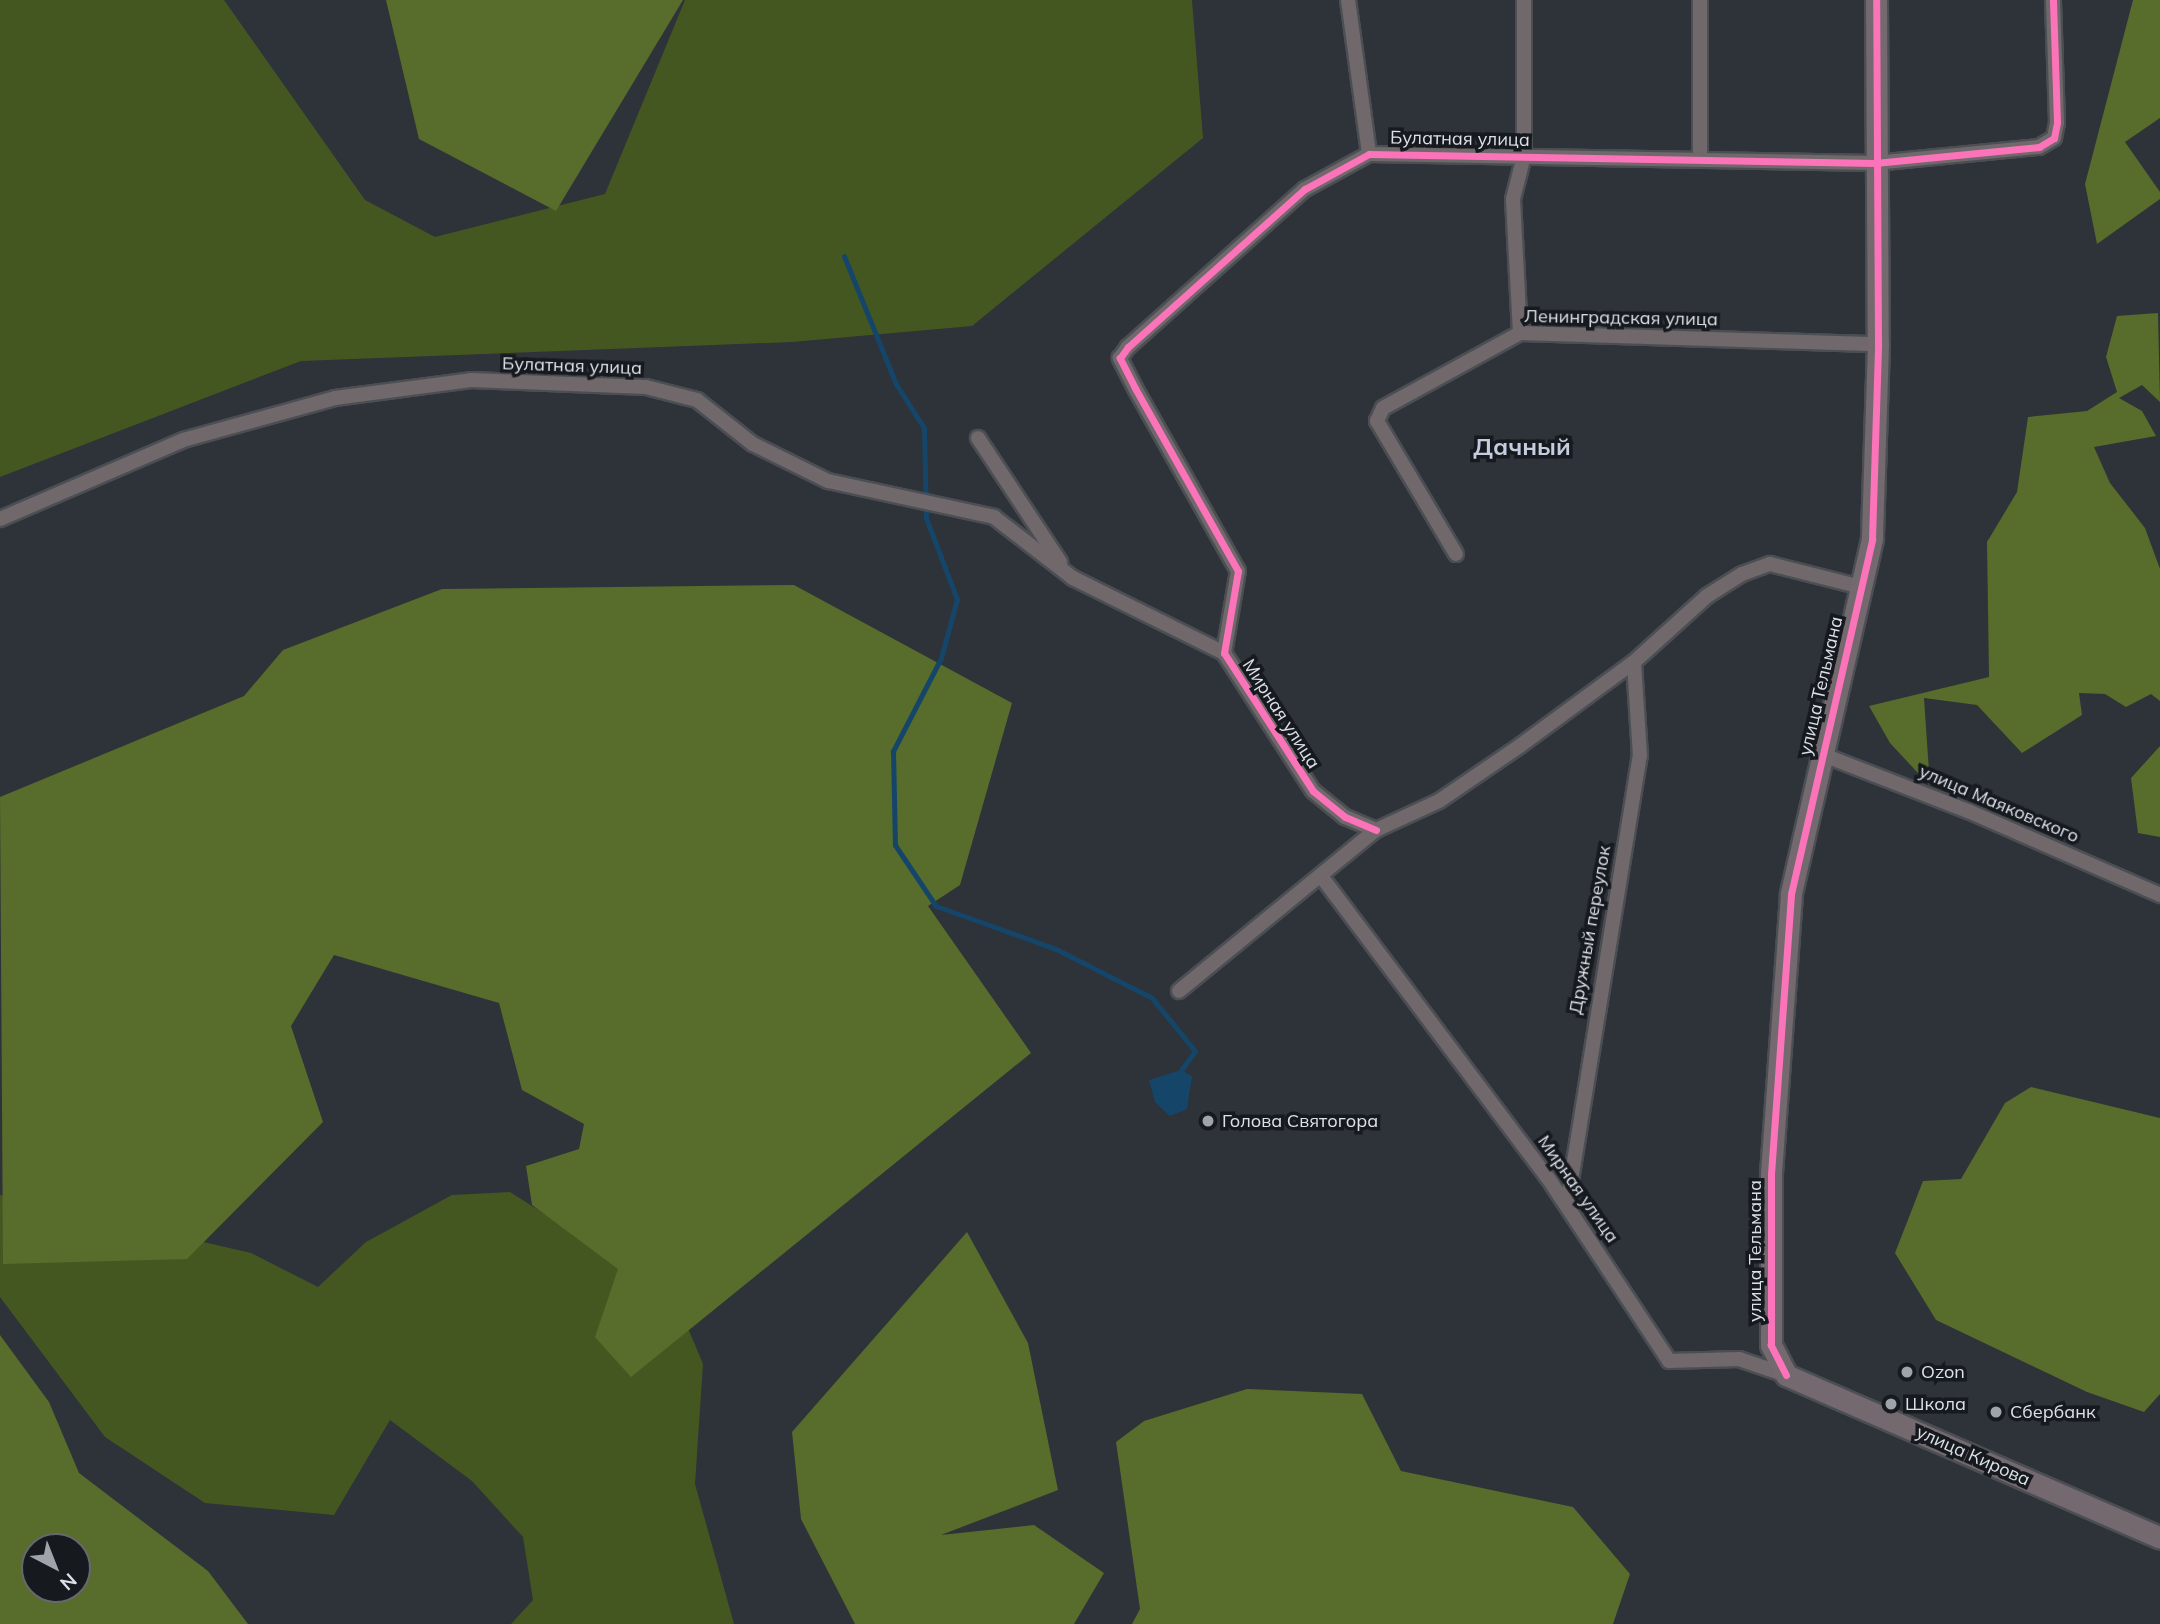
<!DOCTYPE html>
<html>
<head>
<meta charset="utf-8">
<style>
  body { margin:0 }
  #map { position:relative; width:2160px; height:1624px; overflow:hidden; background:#2e3239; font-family:Mulish,sans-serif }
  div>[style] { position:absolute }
  .green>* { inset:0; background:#455720 }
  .forest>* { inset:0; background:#586c2b }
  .water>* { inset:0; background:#154669 }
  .stream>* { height:5px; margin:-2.5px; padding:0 2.5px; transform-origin:2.5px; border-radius:2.5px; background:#154669 }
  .roads { filter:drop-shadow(2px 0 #4b4f54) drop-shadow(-2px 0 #4b4f54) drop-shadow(0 2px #4b4f54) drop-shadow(0 -2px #4b4f54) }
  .street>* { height:14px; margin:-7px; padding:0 7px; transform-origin:7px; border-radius:7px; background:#70686b }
  .secondary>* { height:21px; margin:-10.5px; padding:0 10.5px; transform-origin:10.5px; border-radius:10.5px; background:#73696e }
  .cycleway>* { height:7px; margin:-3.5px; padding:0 3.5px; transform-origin:3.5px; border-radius:3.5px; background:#fb73b8 }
  .dots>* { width:19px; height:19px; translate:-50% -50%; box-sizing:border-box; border:4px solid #16191e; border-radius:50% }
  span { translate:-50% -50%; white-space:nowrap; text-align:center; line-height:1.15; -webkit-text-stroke:7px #16191e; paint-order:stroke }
  .street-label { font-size:18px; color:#dce1e9 }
  .poi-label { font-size:18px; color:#dce1e9 }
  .left { translate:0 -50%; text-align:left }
  .district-label { font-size:24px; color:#c4cddd; font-weight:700 }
  .north { position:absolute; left:21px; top:1533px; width:70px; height:70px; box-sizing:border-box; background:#16191e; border:2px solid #65696f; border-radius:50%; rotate:138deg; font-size:19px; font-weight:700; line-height:28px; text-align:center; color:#dce1e9 }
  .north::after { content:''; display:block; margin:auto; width:24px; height:32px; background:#9fa4ab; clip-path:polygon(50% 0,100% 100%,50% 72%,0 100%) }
</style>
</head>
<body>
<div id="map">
  <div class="green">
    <i style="clip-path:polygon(0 0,224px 0,365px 200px,435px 237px,605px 194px,685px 0,1192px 0,1203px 138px,972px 326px,792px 342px,301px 361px,0 477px)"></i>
    <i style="clip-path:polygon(510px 1192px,576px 1234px,685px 1321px,703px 1364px,695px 1484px,734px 1624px,511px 1624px,533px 1600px,523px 1537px,472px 1481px,390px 1420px,334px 1515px,205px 1503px,105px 1437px,0 1297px,0 1195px,251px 1253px,318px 1287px,366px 1242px,452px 1195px)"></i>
  </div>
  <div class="forest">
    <i style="clip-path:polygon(386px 0,683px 0,556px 211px,419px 139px)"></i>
    <i style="clip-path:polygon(2133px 0,2160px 0,2160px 118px,2125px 142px,2160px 192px,2160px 199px,2097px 244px,2085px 184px)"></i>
    <i style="clip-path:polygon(2158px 313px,2160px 402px,2142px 385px,2119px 398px,2142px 411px,2156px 436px,2094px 447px,2110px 483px,2145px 528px,2160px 569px,2160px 701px,2151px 694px,2126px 707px,2105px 694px,2079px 693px,2082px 715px,2022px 753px,1977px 705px,1924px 698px,1930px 786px,1890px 743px,1869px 706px,1989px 677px,1987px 542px,2017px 492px,2028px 417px,2087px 411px,2117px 392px,2106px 357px,2117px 316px)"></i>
    <i style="clip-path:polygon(794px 585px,1012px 703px,960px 885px,928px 906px,1031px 1053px,631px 1377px,595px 1337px,618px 1269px,532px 1205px,526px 1166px,579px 1149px,584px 1124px,522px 1090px,499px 1003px,334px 955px,291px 1026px,323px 1122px,187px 1259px,3px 1264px,0 797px,244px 696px,283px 650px,442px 589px)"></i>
    <i style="clip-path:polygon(2160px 746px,2160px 837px,2138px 833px,2131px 778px)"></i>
    <i style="clip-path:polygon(2031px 1087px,2160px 1118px,2160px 1394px,2144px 1412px,2087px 1392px,1936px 1320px,1895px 1253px,1923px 1181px,1961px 1179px,2005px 1103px)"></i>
    <i style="clip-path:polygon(967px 1232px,1028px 1343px,1058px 1490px,941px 1535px,1034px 1525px,1104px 1573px,1074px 1624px,855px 1624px,801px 1519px,792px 1432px)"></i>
    <i style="clip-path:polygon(evenodd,0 1335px,49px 1402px,79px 1473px,208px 1571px,248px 1624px,0 1624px,0 1335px,35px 1547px,77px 1547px,77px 1589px,35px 1589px,35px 1547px)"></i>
    <i style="clip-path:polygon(1247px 1389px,1362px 1394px,1401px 1471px,1573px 1507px,1630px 1574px,1613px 1624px,1132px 1624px,1140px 1609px,1116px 1442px,1144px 1421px)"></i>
  </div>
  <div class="water">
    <i style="clip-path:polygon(1181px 1070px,1192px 1076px,1187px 1109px,1170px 1116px,1155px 1102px,1149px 1080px)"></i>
  </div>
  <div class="stream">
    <i style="left:844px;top:256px;width:138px;rotate:67.9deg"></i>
    <i style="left:896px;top:384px;width:52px;rotate:57.5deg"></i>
    <i style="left:924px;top:428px;width:90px;rotate:88.7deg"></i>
    <i style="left:926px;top:518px;width:87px;rotate:69.1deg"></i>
    <i style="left:957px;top:599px;width:61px;rotate:105.2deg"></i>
    <i style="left:941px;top:658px;width:105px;rotate:117.3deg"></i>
    <i style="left:893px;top:751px;width:94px;rotate:88.8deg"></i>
    <i style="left:895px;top:845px;width:73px;rotate:56.1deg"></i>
    <i style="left:936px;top:906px;width:127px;rotate:19.7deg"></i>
    <i style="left:1056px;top:949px;width:108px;rotate:27deg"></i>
    <i style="left:1152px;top:998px;width:68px;rotate:50.9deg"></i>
    <i style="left:1195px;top:1051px;width:24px;rotate:126deg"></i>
  </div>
  <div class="roads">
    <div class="street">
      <i style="left:1348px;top:0;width:155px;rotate:82.2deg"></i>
      <i style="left:1700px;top:158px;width:158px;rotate:-90deg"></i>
      <i style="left:1520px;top:333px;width:134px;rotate:-93deg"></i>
      <i style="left:1513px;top:199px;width:44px;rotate:-75.7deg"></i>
      <i style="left:1524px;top:156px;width:156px;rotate:-90deg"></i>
      <i style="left:978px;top:438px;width:149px;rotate:56.5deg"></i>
      <i style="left:0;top:519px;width:199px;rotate:-23.3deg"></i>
      <i style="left:183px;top:440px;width:158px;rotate:-15.4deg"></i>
      <i style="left:335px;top:398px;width:137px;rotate:-7.5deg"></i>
      <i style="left:471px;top:380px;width:175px;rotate:2.3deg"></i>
      <i style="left:646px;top:387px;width:53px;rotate:14.3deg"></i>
      <i style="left:697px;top:400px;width:71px;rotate:38.2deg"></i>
      <i style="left:753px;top:444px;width:84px;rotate:26.3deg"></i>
      <i style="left:828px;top:481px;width:170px;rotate:12.2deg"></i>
      <i style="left:994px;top:517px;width:100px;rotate:37.7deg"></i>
      <i style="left:1073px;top:578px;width:169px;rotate:26.4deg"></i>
      <i style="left:1456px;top:554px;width:155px;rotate:-120.7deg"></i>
      <i style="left:1377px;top:421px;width:14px;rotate:-65deg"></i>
      <i style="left:1383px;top:408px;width:156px;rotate:-28.7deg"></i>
      <i style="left:1520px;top:333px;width:358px;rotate:1.8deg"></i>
      <i style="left:1821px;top:754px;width:158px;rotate:21.2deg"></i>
      <i style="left:1968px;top:811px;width:210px;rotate:23.6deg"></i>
      <i style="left:1376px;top:830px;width:34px;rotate:-157deg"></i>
      <i style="left:1345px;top:817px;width:41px;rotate:-140.9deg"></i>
      <i style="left:1313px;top:791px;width:164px;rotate:-122.8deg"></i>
      <i style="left:1224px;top:653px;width:83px;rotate:-80.3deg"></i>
      <i style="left:1238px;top:571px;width:210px;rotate:-119.4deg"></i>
      <i style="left:1135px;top:388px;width:34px;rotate:-117deg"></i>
      <i style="left:1120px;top:358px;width:14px;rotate:-54deg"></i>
      <i style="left:1128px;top:347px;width:237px;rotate:-41.8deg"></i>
      <i style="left:1305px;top:189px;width:73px;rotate:-28.7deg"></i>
      <i style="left:1369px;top:154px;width:506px;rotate:1.02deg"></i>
      <i style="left:1875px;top:163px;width:165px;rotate:-5.6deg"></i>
      <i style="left:2039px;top:147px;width:17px;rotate:-31deg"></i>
      <i style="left:2054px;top:138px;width:16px;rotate:-79deg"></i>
      <i style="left:2057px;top:122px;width:122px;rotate:-91.9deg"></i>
      <i style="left:1321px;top:876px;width:378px;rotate:53.1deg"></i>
      <i style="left:1548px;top:1178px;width:219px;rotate:56.5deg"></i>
      <i style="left:1669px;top:1361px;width:70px;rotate:-1.6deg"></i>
      <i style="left:1739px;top:1359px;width:50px;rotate:18.8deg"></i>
      <i style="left:1179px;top:991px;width:254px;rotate:-39.3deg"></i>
      <i style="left:1376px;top:830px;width:69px;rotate:-24.7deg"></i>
      <i style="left:1439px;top:801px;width:99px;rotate:-34.3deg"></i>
      <i style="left:1521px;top:745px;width:140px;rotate:-36.3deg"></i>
      <i style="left:1634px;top:662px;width:98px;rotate:-42.1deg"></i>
      <i style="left:1707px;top:596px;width:41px;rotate:-32.2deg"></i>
      <i style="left:1742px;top:574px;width:30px;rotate:-20deg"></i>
      <i style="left:1770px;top:564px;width:94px;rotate:14.2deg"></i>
      <i style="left:1567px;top:1205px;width:455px;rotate:-80.8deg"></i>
      <i style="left:1640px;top:756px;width:94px;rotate:-93.7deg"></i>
    </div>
    <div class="secondary">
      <i style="left:1876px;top:0;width:344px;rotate:89.7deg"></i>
      <i style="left:1878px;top:344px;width:195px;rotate:91.8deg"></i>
      <i style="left:1872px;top:539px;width:364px;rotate:102.9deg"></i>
      <i style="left:1791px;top:894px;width:281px;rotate:94.1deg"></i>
      <i style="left:1771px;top:1174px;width:171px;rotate:90deg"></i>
      <i style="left:1771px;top:1345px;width:34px;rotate:63deg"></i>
      <i style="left:1786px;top:1375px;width:408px;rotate:23.5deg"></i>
    </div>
  </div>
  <div class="cycleway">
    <i style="left:1376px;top:830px;width:34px;rotate:-157deg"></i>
    <i style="left:1345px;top:817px;width:41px;rotate:-140.9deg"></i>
    <i style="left:1313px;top:791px;width:164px;rotate:-122.8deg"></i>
    <i style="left:1224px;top:653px;width:83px;rotate:-80.3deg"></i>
    <i style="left:1238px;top:571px;width:210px;rotate:-119.4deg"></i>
    <i style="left:1135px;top:388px;width:34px;rotate:-117deg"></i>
    <i style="left:1120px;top:358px;width:14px;rotate:-54deg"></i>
    <i style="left:1128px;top:347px;width:237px;rotate:-41.8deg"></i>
    <i style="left:1305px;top:189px;width:73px;rotate:-28.7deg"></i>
    <i style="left:1369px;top:154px;width:506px;rotate:1.02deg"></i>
    <i style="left:1875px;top:163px;width:165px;rotate:-5.6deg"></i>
    <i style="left:2039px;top:147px;width:17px;rotate:-31deg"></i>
    <i style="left:2054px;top:138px;width:16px;rotate:-79deg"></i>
    <i style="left:2057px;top:122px;width:122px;rotate:-91.9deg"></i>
    <i style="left:1786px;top:1375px;width:34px;rotate:-117deg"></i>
    <i style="left:1771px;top:1345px;width:171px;rotate:-90deg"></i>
    <i style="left:1771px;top:1174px;width:281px;rotate:-85.9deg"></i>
    <i style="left:1791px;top:894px;width:364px;rotate:-77.1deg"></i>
    <i style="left:1872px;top:539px;width:195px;rotate:-88.2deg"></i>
    <i style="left:1878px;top:344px;width:344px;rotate:-90.3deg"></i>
  </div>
  <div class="dots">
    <i style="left:1208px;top:1121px;background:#9fa4ab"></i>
    <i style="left:1907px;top:1372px;background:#9fa4ab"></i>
    <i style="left:1891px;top:1404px;background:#9fa4ab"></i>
    <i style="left:1996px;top:1412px;background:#9fa4ab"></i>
  </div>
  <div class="street-label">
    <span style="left:1460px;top:139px;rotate:1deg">Булатная улица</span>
    <span style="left:1621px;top:318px;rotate:1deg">Ленинградская улица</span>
    <span style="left:572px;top:366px;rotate:2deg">Булатная улица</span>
    <span style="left:1821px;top:686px;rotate:-77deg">улица Тельмана</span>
    <span style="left:1281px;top:714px;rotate:57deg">Мирная улица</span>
    <span style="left:1999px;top:804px;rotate:23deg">улица Маяковского</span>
    <span style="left:1590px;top:930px;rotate:-80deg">Дружный переулок</span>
    <span style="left:1578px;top:1189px;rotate:55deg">Мирная улица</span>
    <span style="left:1755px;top:1251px;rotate:-90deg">улица Тельмана</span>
    <span style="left:1973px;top:1456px;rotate:24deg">улица Кирова</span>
  </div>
  <div class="poi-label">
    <span class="left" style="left:1222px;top:1121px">Голова Святогора</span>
    <span class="left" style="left:1921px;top:1372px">Ozon</span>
    <span class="left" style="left:1905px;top:1404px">Школа</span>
    <span class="left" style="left:2010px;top:1412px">Сбербанк</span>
  </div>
  <div class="district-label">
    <span style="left:1522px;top:447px">Дачный</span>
  </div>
  <div class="north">N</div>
</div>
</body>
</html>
